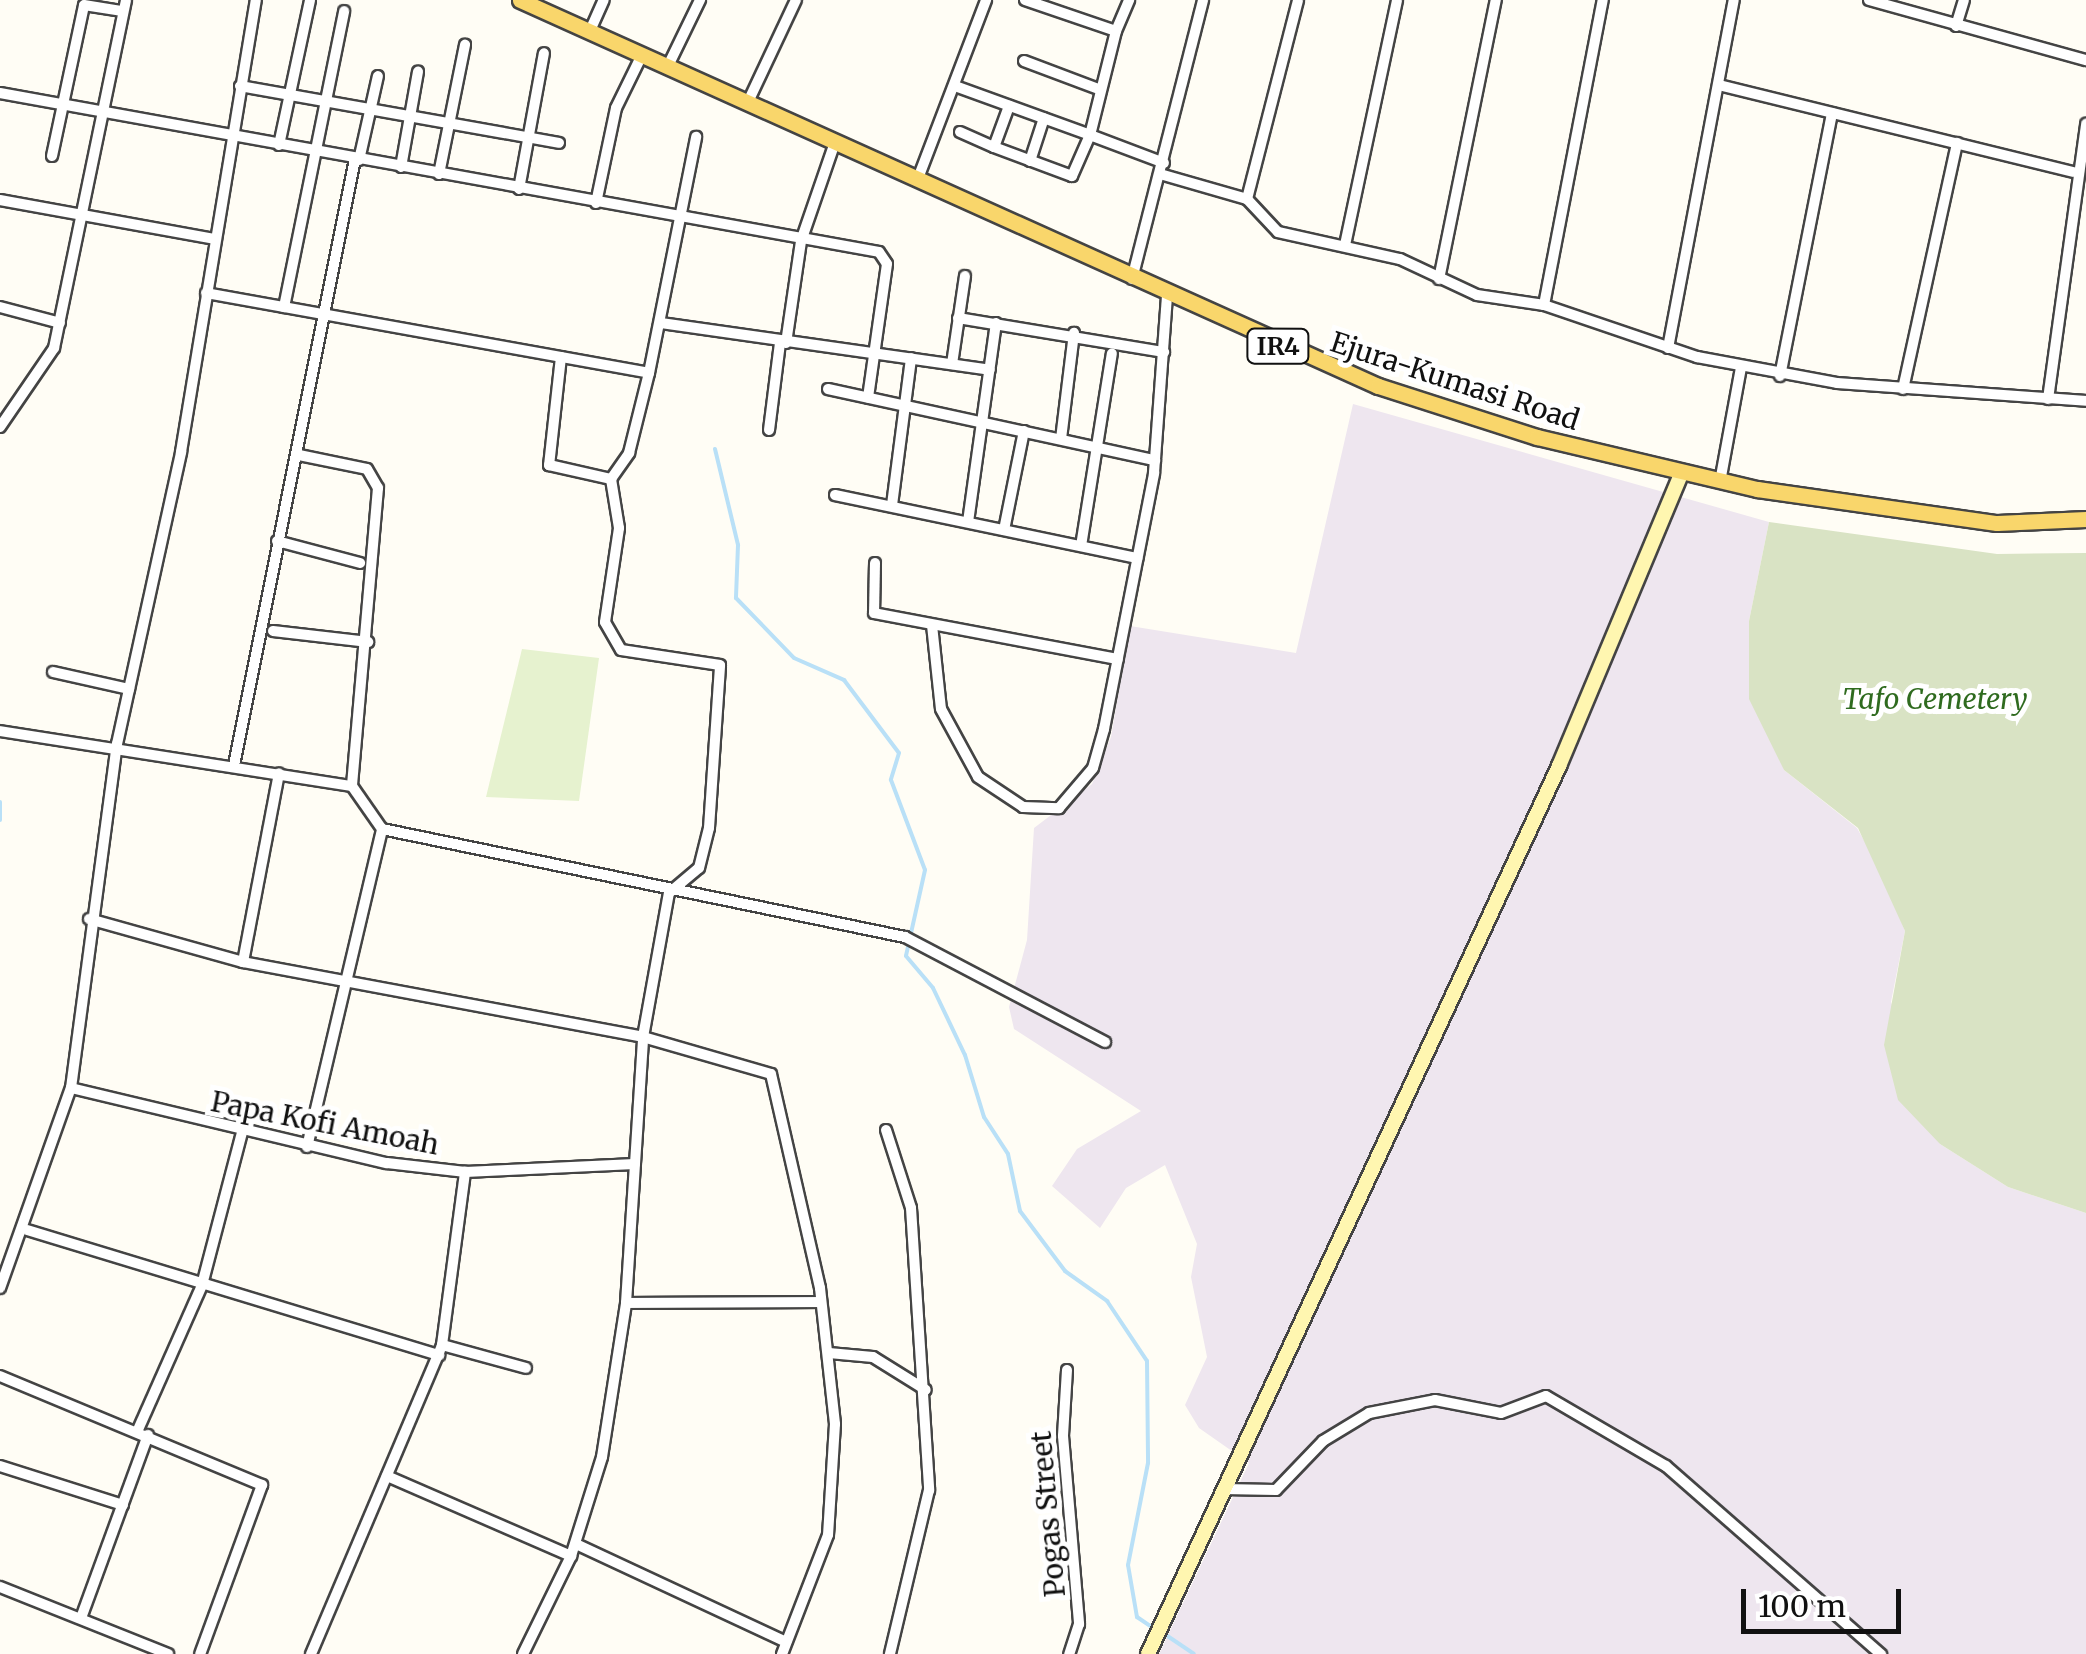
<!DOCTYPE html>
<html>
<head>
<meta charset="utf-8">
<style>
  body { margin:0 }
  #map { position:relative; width:2086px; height:1654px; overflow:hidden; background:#fffdf5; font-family:Merriweather,serif }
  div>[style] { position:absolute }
  .industrial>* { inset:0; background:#eee6ef }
  .cemetery>* { inset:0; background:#d9e3c4 }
  .pitch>* { inset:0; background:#e6f2cf }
  .stream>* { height:4px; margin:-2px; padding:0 2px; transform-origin:2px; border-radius:2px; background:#b9e0f7 }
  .roads { filter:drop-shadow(2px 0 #444) drop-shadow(-2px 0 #444) drop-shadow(0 2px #444) drop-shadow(0 -2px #444) }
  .street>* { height:10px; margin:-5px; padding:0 5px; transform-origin:5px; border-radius:5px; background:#fff }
  .secondary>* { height:14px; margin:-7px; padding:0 7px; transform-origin:7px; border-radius:7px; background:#fff6b0 }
  .primary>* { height:15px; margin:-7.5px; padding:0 7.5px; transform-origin:7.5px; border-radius:7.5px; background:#f9d66b }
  span { translate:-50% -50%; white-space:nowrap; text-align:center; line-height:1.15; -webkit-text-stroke:10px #fff; paint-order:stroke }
  .shield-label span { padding:2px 8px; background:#fff; border:2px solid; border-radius:8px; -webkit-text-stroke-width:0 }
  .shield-label { font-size:25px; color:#111; font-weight:700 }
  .street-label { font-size:28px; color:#111 }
  .park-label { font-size:28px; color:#2f6b1f; font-style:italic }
  .scale { position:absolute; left:1741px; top:1589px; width:160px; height:45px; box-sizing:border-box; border:5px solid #111; border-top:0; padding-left:12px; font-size:30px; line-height:35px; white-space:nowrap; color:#111; -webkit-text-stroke:8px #fff; paint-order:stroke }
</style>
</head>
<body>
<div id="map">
  <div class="industrial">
    <i style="clip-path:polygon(1353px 404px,1769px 522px,1749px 621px,1784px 770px,1857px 828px,1883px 874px,1905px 931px,1891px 1002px,1940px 1144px,2008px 1187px,2086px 1213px,2086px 1654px,1159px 1654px,1249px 1463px,1199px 1428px,1185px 1405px,1207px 1357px,1191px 1277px,1197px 1244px,1165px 1165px,1126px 1188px,1100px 1228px,1052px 1186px,1077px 1149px,1141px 1111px,1014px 1029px,1009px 1007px,1027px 940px,1034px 828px,1092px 784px,1111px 737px,1130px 626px,1296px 653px)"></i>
  </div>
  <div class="cemetery">
    <i style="clip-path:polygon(1769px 522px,1997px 554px,2086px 553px,2086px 1213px,2008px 1187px,1940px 1144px,1898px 1100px,1884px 1045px,1905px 931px,1858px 828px,1784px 770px,1749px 699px,1749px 621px)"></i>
  </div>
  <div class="pitch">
    <i style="clip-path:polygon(522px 649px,599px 658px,579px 801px,486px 797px)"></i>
  </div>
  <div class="stream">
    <i style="left:715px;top:449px;width:99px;rotate:76.5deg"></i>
    <i style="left:738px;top:545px;width:53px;rotate:92.2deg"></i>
    <i style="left:736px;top:598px;width:83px;rotate:46deg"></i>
    <i style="left:794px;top:658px;width:55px;rotate:23.7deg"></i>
    <i style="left:844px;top:680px;width:91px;rotate:53deg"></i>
    <i style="left:899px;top:753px;width:28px;rotate:107deg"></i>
    <i style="left:891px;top:780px;width:96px;rotate:69.3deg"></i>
    <i style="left:925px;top:870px;width:88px;rotate:102.5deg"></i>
    <i style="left:906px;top:956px;width:42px;rotate:49.8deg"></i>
    <i style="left:933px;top:988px;width:74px;rotate:64.5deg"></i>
    <i style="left:965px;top:1055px;width:65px;rotate:73deg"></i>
    <i style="left:984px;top:1117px;width:44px;rotate:57deg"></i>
    <i style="left:1008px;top:1154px;width:58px;rotate:78.1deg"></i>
    <i style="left:1020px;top:1211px;width:75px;rotate:53.1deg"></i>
    <i style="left:1065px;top:1271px;width:52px;rotate:35.5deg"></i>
    <i style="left:1107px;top:1301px;width:72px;rotate:56.3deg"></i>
    <i style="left:1147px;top:1361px;width:102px;rotate:89.4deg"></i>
    <i style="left:1148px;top:1463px;width:104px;rotate:101.1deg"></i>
    <i style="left:1128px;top:1565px;width:53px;rotate:80.2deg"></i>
    <i style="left:1137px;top:1617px;width:22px;rotate:34deg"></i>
    <i style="left:0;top:802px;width:18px;rotate:90deg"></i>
    <i style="left:1163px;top:1633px;width:37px;rotate:34deg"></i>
  </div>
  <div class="roads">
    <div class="street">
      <i style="left:1025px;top:0;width:96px;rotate:18.8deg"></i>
      <i style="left:1116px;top:31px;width:107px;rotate:104deg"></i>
      <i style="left:1090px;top:135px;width:79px;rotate:20.7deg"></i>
      <i style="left:1869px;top:0;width:225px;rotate:15.5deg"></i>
      <i style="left:1956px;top:26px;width:27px;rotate:-73deg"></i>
      <i style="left:1116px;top:31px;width:34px;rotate:-67deg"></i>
      <i style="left:589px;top:33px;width:36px;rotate:-66deg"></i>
      <i style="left:1024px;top:61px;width:82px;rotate:20.6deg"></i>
      <i style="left:667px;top:68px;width:76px;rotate:-64.1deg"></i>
      <i style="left:1719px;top:85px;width:365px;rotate:13.8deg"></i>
      <i style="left:240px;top:86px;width:324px;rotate:10.1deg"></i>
      <i style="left:955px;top:86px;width:144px;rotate:19.9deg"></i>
      <i style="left:1090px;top:135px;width:45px;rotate:113.7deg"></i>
      <i style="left:1072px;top:176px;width:83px;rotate:-159.6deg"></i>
      <i style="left:0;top:93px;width:893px;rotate:10.25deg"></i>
      <i style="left:879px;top:252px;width:14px;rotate:56deg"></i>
      <i style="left:887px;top:264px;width:135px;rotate:98.1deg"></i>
      <i style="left:747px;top:104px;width:115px;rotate:-64.8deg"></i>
      <i style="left:960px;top:132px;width:37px;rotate:24deg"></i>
      <i style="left:994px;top:147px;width:44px;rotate:-69.9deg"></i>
      <i style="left:279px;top:145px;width:148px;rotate:-77.9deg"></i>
      <i style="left:52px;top:156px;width:154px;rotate:-78deg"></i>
      <i style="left:84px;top:5px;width:39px;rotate:9deg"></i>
      <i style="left:359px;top:160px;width:86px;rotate:-77.3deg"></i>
      <i style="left:1030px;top:161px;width:45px;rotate:-72deg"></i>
      <i style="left:401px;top:167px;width:97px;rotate:-79.9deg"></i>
      <i style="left:439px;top:174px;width:132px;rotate:-78.6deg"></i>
      <i style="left:1160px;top:174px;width:91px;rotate:16deg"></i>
      <i style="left:1247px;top:199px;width:45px;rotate:46.8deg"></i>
      <i style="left:1278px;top:232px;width:125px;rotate:12.5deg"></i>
      <i style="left:1400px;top:259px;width:85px;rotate:25.1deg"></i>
      <i style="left:1477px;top:295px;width:68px;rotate:8.5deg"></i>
      <i style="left:1544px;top:305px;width:162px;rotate:18.8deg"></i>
      <i style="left:1697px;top:357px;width:142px;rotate:10.5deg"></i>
      <i style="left:1837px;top:383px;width:250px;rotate:4.1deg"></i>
      <i style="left:917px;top:181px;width:194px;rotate:-69.1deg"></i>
      <i style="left:519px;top:189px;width:138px;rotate:-79.6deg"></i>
      <i style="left:1247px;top:199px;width:205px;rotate:-75.6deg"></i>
      <i style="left:0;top:200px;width:219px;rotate:10.3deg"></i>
      <i style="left:596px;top:203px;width:97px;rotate:-78.1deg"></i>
      <i style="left:616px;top:108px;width:57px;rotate:-63.9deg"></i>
      <i style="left:1345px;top:245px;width:250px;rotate:-78deg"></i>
      <i style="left:1132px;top:279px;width:288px;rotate:-75.7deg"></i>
      <i style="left:1439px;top:279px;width:285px;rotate:-78.5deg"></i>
      <i style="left:206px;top:293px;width:450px;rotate:10.2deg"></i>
      <i style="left:1544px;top:305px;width:311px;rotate:-79.1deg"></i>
      <i style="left:0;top:307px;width:62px;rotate:14.9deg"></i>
      <i style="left:284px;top:307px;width:302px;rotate:-78.5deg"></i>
      <i style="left:958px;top:318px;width:209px;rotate:9.4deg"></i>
      <i style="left:661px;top:323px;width:332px;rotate:8.1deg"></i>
      <i style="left:786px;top:343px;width:103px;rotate:-81.6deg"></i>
      <i style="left:801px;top:241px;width:102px;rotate:-71deg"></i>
      <i style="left:1668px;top:348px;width:354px;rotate:-79.3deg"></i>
      <i style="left:561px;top:357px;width:109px;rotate:96.3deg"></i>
      <i style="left:549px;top:465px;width:64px;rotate:12.7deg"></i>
      <i style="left:952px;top:364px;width:89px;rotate:-81.6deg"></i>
      <i style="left:1780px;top:376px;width:268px;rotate:-78.8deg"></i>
      <i style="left:828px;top:389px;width:335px;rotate:12.3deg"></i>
      <i style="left:1903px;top:389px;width:252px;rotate:-77.6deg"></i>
      <i style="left:2048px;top:399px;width:278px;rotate:-82.1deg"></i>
      <i style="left:0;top:427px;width:96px;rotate:-55.6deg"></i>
      <i style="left:54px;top:348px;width:355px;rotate:-78.3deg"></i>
      <i style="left:769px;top:430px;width:88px;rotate:-82.8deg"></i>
      <i style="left:1061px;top:439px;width:107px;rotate:-83deg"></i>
      <i style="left:299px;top:455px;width:69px;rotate:11.6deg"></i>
      <i style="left:367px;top:469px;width:22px;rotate:60deg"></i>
      <i style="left:378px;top:488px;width:299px;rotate:95deg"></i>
      <i style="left:1720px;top:482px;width:116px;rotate:-79.6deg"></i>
      <i style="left:835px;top:495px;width:309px;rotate:11.8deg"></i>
      <i style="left:892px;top:505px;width:148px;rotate:-82.6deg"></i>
      <i style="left:968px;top:522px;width:201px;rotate:-82deg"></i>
      <i style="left:1004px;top:530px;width:101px;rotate:-78.6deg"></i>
      <i style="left:277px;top:541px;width:86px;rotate:14.8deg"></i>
      <i style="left:1081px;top:546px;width:195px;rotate:-80.9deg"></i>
      <i style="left:875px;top:563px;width:50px;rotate:91.1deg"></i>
      <i style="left:874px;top:613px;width:248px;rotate:10.7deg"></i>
      <i style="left:932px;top:625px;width:84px;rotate:83.9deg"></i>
      <i style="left:941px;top:709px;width:77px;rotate:61.4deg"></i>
      <i style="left:978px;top:777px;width:54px;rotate:33.7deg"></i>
      <i style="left:1023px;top:807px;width:36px;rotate:2deg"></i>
      <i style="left:1059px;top:808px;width:52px;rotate:-49.6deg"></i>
      <i style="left:1093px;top:768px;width:41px;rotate:-74.2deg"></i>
      <i style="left:1104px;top:729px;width:261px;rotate:-78.9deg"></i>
      <i style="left:1154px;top:473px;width:177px;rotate:-85.8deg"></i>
      <i style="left:273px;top:631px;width:96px;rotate:6.6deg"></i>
      <i style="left:53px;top:672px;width:78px;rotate:12.6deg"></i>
      <i style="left:0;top:731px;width:356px;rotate:8.9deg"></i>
      <i style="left:352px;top:786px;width:52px;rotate:55.1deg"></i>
      <i style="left:382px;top:829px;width:534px;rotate:11.67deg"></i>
      <i style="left:905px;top:937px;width:226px;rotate:27.7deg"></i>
      <i style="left:234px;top:765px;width:618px;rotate:-78.71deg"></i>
      <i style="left:89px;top:919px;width:160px;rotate:15.6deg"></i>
      <i style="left:243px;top:962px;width:407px;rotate:10.6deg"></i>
      <i style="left:643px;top:1037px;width:133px;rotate:16.1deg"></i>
      <i style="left:771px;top:1074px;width:220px;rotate:77.1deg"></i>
      <i style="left:820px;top:1288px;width:137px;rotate:83.7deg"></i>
      <i style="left:835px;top:1424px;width:111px;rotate:93.6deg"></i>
      <i style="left:828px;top:1535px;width:128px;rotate:111.1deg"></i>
      <i style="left:243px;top:962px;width:192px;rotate:-79.2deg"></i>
      <i style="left:71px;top:1088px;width:325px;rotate:13.4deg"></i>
      <i style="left:387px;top:1163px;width:79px;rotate:6.6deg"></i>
      <i style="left:465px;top:1172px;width:170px;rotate:-2.7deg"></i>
      <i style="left:886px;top:1130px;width:82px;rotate:72.2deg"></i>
      <i style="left:911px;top:1208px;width:283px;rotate:86.3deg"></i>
      <i style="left:929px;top:1490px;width:169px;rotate:103.4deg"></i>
      <i style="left:307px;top:1147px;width:327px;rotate:-76.7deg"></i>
      <i style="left:27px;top:1230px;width:431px;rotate:16.9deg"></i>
      <i style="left:0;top:1288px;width:212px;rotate:-70.5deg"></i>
      <i style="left:71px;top:1088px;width:347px;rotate:-82.4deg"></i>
      <i style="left:117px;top:744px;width:299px;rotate:-77.6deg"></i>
      <i style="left:181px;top:452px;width:458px;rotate:-80.6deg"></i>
      <i style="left:626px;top:1303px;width:195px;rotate:-0.3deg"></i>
      <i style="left:442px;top:1345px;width:87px;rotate:15.3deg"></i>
      <i style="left:829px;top:1353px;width:44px;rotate:5.2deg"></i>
      <i style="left:873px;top:1357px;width:62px;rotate:31.9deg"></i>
      <i style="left:1067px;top:1370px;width:66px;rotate:93.5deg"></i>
      <i style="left:1063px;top:1436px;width:189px;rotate:85.1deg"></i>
      <i style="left:1079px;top:1624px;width:32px;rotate:108deg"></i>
      <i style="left:0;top:1376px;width:284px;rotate:22.6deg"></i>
      <i style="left:262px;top:1485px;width:180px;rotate:110.1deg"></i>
      <i style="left:137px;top:1432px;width:161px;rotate:-66.1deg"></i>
      <i style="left:202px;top:1285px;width:158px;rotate:-75.3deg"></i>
      <i style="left:0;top:1466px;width:129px;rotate:17.6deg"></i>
      <i style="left:387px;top:1476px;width:201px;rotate:23.5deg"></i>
      <i style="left:1223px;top:1489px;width:53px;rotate:1.1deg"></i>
      <i style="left:1276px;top:1490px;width:68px;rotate:-46.2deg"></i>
      <i style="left:1323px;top:1441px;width:54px;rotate:-31.3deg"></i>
      <i style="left:1369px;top:1413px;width:67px;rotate:-11.1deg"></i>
      <i style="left:1435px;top:1400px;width:67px;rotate:11.1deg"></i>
      <i style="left:1501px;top:1413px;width:48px;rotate:-20.7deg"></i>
      <i style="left:1546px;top:1396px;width:139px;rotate:30.3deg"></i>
      <i style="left:1666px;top:1466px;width:286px;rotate:41.2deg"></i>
      <i style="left:576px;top:1544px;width:232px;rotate:25deg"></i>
      <i style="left:0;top:1587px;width:181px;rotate:21.7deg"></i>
      <i style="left:81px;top:1618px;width:195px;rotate:-69.9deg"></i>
      <i style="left:311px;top:1654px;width:336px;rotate:-67deg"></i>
      <i style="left:442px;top:1345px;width:175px;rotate:-82.4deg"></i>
      <i style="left:523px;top:1654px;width:109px;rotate:-63.9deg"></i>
      <i style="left:571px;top:1556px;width:104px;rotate:-72.6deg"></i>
      <i style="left:602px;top:1457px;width:156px;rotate:-81.1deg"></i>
      <i style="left:626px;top:1303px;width:267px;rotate:-86.3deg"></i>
      <i style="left:643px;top:1037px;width:146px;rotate:-79.8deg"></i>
      <i style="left:669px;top:893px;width:39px;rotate:-40deg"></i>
      <i style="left:699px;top:868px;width:41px;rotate:-76deg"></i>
      <i style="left:709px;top:828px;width:163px;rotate:-86.1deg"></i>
      <i style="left:720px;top:665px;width:100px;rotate:-171.4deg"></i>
      <i style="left:621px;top:650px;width:32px;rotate:-120deg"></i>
      <i style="left:605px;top:622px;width:95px;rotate:-81.5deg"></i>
      <i style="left:619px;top:528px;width:50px;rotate:-99.3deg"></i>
      <i style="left:611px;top:479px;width:32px;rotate:-55deg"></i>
      <i style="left:629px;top:453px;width:82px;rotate:-76deg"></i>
      <i style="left:649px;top:373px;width:241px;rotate:-78.7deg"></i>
    </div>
    <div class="secondary">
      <i style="left:1148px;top:1654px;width:979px;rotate:-65.16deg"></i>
      <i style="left:1559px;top:766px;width:316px;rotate:-67.3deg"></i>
    </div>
    <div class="primary">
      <i style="left:520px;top:0;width:941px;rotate:24.22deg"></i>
      <i style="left:1378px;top:386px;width:167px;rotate:17.8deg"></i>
      <i style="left:1537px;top:437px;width:226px;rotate:13.3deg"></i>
      <i style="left:1757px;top:489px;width:242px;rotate:8.1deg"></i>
      <i style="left:1997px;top:523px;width:89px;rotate:-2.6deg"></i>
    </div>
  </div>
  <div class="shield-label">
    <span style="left:1278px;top:346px">IR4</span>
  </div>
  <div class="street-label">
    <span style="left:1455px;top:381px;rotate:18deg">Ejura-Kumasi Road</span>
    <span style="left:325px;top:1123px;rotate:11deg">Papa Kofi Amoah</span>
    <span style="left:1048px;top:1514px;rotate:-95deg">Pogas Street</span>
  </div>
  <div class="park-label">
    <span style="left:1935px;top:699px">Tafo Cemetery</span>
  </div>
  <div class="scale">100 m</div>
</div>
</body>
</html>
